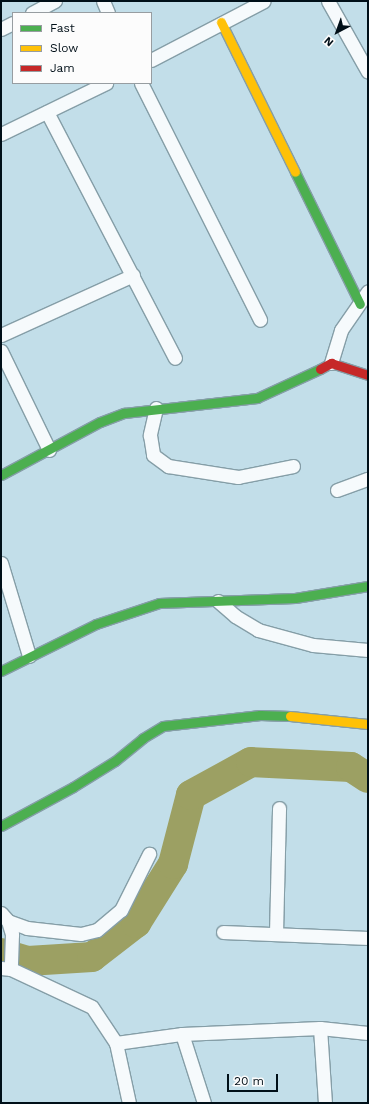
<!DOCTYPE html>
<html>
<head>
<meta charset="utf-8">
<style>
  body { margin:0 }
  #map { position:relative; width:369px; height:1104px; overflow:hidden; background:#c2dee9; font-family:"Work Sans",sans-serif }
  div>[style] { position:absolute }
  .river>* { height:30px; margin:-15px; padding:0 15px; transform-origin:15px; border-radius:15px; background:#9ca063 }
  .roads { filter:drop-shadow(1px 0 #859ea7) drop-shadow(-1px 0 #859ea7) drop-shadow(0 1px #859ea7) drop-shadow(0 -1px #859ea7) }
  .street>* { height:13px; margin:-6.5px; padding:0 6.5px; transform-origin:6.5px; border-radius:6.5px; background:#f6fafc }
  .fast>* { height:9px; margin:-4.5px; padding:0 4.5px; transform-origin:4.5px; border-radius:4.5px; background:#4caf50 }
  .slow>* { height:9px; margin:-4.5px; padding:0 4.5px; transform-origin:4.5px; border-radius:4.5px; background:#ffc107 }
  .jam>* { height:9px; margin:-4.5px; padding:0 4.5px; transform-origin:4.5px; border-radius:4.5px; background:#c62828 }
  span { translate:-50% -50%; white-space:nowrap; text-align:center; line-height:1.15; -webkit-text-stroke:3px #fcfcfc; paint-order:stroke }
  .frame { position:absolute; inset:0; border:2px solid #000f18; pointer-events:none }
  .legend { position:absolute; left:12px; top:12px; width:140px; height:72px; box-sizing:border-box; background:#fcfcfc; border:1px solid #979da1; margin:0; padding:5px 7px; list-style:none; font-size:12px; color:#000f18 }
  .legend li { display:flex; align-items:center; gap:8px; height:20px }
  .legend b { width:20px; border:1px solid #979da1 }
  .north { position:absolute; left:317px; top:12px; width:40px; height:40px; -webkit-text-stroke:3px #fcfcfc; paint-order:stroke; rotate:221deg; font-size:11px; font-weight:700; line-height:16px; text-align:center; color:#000f18 }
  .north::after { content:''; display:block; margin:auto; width:14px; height:18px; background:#000f18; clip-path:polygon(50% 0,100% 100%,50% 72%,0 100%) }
  .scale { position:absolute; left:227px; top:1074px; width:51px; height:18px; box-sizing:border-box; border:2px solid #000f18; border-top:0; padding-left:5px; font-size:12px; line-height:14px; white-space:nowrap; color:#000f18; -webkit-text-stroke:3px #fcfcfc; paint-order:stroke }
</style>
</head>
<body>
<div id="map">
  <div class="river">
    <i style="left:1px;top:953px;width:28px;rotate:17deg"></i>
    <i style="left:28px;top:961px;width:64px;rotate:-3.6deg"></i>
    <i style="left:92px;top:957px;width:56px;rotate:-37.7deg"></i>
    <i style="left:136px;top:923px;width:70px;rotate:-57.9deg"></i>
    <i style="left:173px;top:864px;width:71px;rotate:-75.4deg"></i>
    <i style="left:191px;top:795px;width:68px;rotate:-28.8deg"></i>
    <i style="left:251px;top:762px;width:100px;rotate:2.9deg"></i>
    <i style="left:351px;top:767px;width:20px;rotate:33deg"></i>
  </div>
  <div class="roads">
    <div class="street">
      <i style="left:103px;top:1px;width:13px;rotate:67deg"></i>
      <i style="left:328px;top:1px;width:81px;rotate:60.6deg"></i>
      <i style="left:32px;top:13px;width:26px;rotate:-28deg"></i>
      <i style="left:1px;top:29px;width:13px;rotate:-27deg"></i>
      <i style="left:151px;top:60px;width:127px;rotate:-27.6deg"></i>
      <i style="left:141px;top:83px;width:265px;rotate:63.3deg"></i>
      <i style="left:47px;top:112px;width:277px;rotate:62.5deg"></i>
      <i style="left:1px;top:134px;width:117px;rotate:-25.9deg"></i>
      <i style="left:1px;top:335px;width:145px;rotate:-24.4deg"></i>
      <i style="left:1px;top:351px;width:110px;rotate:64.1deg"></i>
      <i style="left:331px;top:363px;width:34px;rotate:-73deg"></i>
      <i style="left:341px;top:330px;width:47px;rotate:-55.3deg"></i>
      <i style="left:156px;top:408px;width:28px;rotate:103deg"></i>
      <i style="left:150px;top:435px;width:20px;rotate:81deg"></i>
      <i style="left:153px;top:455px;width:19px;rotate:36deg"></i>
      <i style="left:168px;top:466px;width:71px;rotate:8.9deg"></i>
      <i style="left:238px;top:477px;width:56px;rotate:-11.3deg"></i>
      <i style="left:337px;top:490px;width:33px;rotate:-20deg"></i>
      <i style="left:1px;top:563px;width:97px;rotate:73.2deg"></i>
      <i style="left:218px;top:601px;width:23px;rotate:41deg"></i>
      <i style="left:235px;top:616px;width:27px;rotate:31deg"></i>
      <i style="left:258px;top:630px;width:57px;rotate:15.3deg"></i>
      <i style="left:313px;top:645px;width:55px;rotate:5.2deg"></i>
      <i style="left:1px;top:913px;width:11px;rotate:49deg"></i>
      <i style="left:8px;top:921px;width:14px;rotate:73deg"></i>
      <i style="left:12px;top:934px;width:35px;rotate:92deg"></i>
      <i style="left:8px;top:921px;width:20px;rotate:20deg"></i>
      <i style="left:27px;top:928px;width:54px;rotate:6.3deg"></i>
      <i style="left:81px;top:934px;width:16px;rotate:-14deg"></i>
      <i style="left:97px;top:930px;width:31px;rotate:-40deg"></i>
      <i style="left:121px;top:910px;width:63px;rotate:-63.4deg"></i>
      <i style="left:223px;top:932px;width:145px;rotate:2.4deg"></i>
      <i style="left:276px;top:933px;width:125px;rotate:-88.6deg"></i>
      <i style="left:1px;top:968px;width:10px;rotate:6deg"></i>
      <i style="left:11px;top:969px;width:89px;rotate:25.1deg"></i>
      <i style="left:92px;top:1007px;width:43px;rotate:56.3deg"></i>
      <i style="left:116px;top:1043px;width:61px;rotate:77.8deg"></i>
      <i style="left:320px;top:1028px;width:75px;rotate:86.2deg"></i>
      <i style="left:182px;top:1034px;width:72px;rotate:72.3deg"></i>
      <i style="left:116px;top:1043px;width:67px;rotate:-7.8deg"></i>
      <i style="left:182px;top:1034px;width:138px;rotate:-2.5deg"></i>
      <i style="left:320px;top:1028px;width:48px;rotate:5.9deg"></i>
    </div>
    <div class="fast">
      <i style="left:295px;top:172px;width:147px;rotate:63.8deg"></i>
      <i style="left:1px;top:475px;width:112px;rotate:-28.2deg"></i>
      <i style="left:100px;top:422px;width:26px;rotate:-21deg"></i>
      <i style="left:124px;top:413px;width:134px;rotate:-6.4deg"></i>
      <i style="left:257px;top:398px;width:69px;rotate:-24.7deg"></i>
      <i style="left:1px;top:671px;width:106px;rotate:-26.3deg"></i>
      <i style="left:96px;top:624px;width:66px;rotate:-18.4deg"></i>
      <i style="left:159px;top:603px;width:136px;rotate:-2.1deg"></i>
      <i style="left:295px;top:598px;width:74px;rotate:-9.3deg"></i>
      <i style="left:1px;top:826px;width:82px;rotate:-28.4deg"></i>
      <i style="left:73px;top:787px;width:49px;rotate:-31.8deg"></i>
      <i style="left:115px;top:761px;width:36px;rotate:-39deg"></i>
      <i style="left:143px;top:738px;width:23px;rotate:-31deg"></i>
      <i style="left:163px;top:726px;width:98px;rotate:-6.5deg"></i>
      <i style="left:260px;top:715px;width:30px;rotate:2deg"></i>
    </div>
    <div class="slow">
      <i style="left:221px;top:22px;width:167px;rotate:63.7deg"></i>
      <i style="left:290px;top:716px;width:78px;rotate:5.9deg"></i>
    </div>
    <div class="jam">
      <i style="left:320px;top:369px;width:13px;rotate:-29deg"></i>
      <i style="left:331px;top:363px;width:39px;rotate:18deg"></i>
    </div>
  </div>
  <div class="frame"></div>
  <ul class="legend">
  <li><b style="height:5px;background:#4caf50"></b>Fast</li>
  <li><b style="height:5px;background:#ffc107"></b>Slow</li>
  <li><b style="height:5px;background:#c62828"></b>Jam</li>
  </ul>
  <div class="north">N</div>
  <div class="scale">20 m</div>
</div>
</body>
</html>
